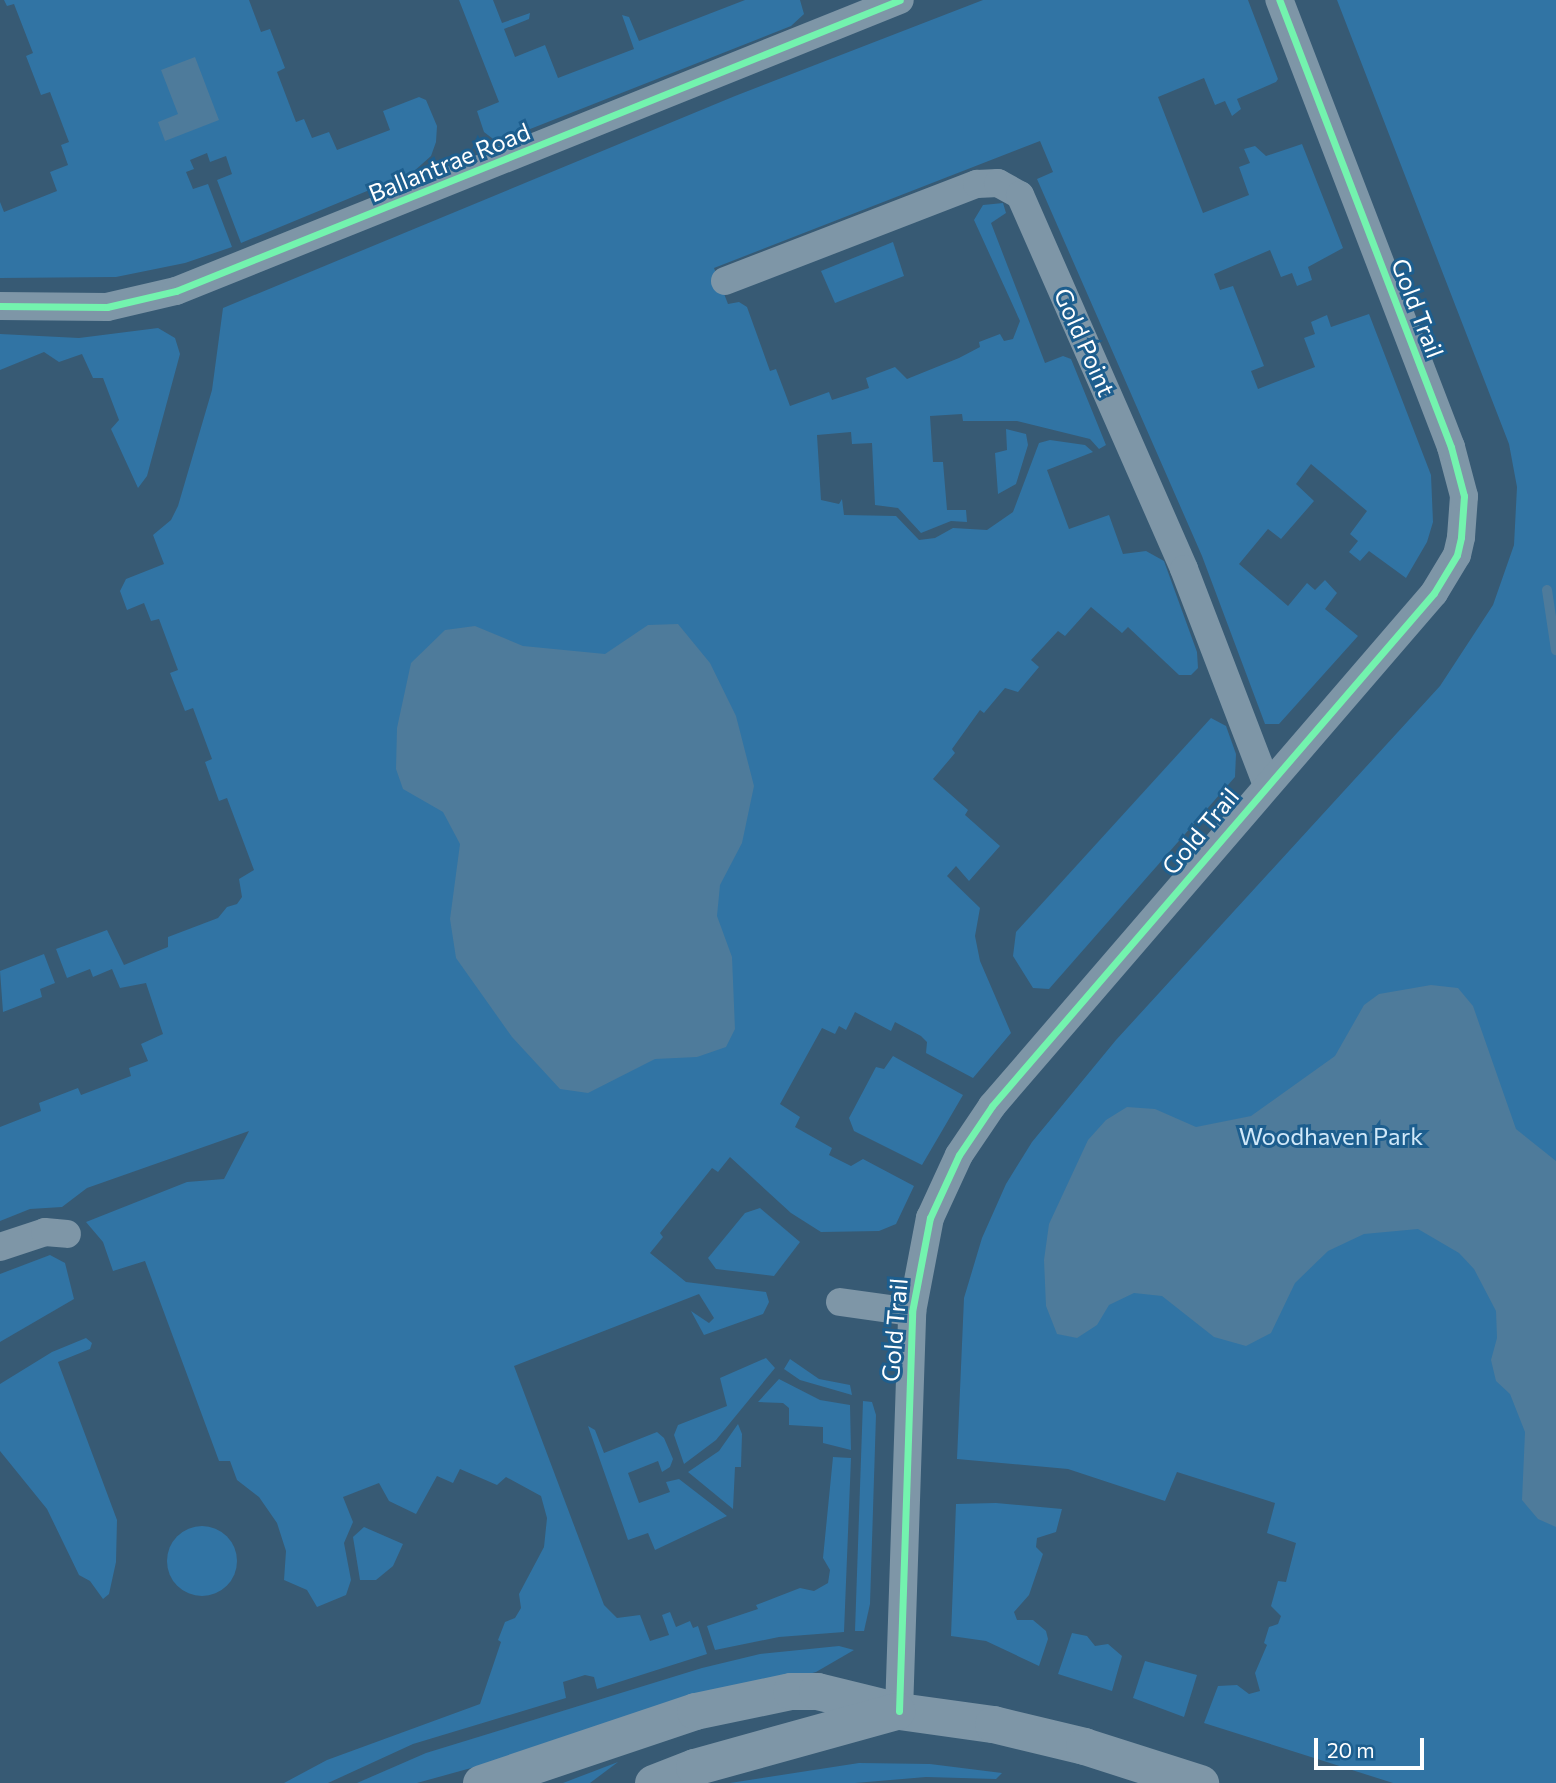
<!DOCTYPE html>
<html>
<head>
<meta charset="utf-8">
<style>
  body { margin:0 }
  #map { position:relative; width:1556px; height:1783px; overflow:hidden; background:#375a74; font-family:Commissioner,sans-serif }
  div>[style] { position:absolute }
  .green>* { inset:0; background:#3174a4 }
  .round { border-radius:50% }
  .water>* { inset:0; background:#4e7b9b }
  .stream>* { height:10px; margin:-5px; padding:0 5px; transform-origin:5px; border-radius:5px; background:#4e7b9b }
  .minor>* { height:28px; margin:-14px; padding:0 14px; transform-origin:14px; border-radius:14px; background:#7e96a7 }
  .tertiary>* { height:37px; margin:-18.5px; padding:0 18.5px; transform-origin:18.5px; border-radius:18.5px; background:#7e96a7 }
  .cycleway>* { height:7px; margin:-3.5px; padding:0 3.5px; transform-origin:3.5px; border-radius:3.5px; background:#73f3ae }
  span { translate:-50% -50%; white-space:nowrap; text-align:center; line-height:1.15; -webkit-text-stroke:6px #1d5e8e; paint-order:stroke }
  .street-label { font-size:24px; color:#fff }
  .park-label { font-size:24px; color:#d0e8f9 }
  .scale { position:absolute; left:1314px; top:1738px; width:110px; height:32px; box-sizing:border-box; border:4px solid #fff; border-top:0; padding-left:9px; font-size:21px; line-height:24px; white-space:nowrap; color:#fff; -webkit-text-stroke:5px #1d5e8e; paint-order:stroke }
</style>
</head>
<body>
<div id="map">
  <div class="green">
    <i style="clip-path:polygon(4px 0,249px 0,261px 32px,270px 29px,285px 68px,277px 72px,296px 122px,304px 119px,312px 138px,329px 132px,337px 150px,390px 130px,383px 111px,419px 97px,426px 100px,437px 126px,436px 142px,431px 156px,413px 172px,241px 243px,217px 180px,232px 174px,226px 156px,210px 162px,207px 153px,190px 160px,194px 169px,186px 172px,193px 189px,208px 184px,232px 247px,185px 263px,116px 277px,0 278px,0 202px,4px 212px,57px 191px,50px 172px,68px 165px,61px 145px,69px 142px,50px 92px,41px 95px,26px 56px,33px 53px,14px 4px,7px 6px)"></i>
    <i style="clip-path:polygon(459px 0,493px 0,502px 23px,530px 13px,529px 19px,504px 29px,515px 57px,545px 45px,558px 78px,634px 49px,622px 15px,629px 17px,639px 41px,745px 0,800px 0,804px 14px,791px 26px,497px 142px,484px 132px,477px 111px,499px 102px)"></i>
    <i style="clip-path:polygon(983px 0,1248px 0,1278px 79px,1276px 82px,1237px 99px,1241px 109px,1232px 116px,1225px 101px,1215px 105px,1204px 78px,1158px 97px,1203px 213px,1249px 195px,1239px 167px,1250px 163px,1244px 149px,1255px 146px,1266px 156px,1302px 144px,1343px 248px,1308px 267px,1312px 280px,1297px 286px,1292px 273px,1281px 277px,1270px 250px,1214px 274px,1220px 290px,1233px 286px,1264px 366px,1251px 371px,1258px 389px,1315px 367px,1304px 338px,1315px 334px,1311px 322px,1327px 315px,1331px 327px,1369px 314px,1431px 475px,1433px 522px,1427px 542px,1406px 578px,1369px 551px,1360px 561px,1349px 552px,1358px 541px,1350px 534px,1367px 511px,1311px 464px,1296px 484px,1314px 501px,1281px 539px,1268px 529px,1239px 564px,1288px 606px,1307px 583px,1315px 590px,1325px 580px,1337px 593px,1325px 609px,1358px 636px,1279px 724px,1265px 724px,1202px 556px,1037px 179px,1053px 172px,1040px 141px,714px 268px,728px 304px,739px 302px,747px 307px,770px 371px,776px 369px,790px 406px,829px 392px,832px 400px,869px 388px,866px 378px,895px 367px,907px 379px,959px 358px,980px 347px,979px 342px,1000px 334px,1004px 341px,1013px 339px,1020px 321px,974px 220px,983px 205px,1003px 203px,1006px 213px,991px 223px,1045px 363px,1063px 356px,1071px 359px,1106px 445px,1099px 449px,1090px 439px,1017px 421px,963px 421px,962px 414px,930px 416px,933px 462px,943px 462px,947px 510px,966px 510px,967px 522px,951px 521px,921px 533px,898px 508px,875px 505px,872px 443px,852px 444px,851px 432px,817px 435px,821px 500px,839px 504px,842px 499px,844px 515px,896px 516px,919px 540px,935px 538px,953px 528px,987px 530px,1013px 512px,1039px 443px,1050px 440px,1085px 445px,1093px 452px,1047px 470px,1069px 529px,1109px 515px,1123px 554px,1146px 551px,1164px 561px,1197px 652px,1198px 668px,1191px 675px,1179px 675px,1128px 627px,1122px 633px,1091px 607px,1065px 636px,1058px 631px,1031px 660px,1039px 667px,1018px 692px,1005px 688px,984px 713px,980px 710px,952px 749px,955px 753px,933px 779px,968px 810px,965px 815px,1000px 846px,969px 881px,956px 866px,947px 876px,980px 908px,975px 936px,980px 961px,1011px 1033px,973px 1078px,926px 1053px,927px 1042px,921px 1036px,895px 1022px,891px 1031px,855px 1012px,846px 1030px,839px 1026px,835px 1034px,822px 1028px,780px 1104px,800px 1117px,795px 1127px,832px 1148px,829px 1155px,851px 1166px,863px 1159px,914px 1186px,896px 1224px,879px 1231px,821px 1232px,791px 1213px,730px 1157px,718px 1172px,712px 1168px,660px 1233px,663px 1237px,650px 1253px,686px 1282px,766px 1292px,769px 1302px,763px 1314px,704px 1335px,691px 1311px,709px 1323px,714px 1318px,699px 1294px,514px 1366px,604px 1605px,617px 1618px,640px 1615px,650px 1641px,669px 1635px,662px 1615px,670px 1612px,676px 1627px,690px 1621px,693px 1628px,698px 1626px,707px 1654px,597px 1689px,594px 1677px,585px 1675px,563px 1682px,566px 1698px,413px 1744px,328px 1783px,284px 1783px,327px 1760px,480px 1704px,501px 1642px,498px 1640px,505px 1622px,515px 1618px,521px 1608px,519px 1594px,544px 1547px,547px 1518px,541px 1496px,506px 1477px,497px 1485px,460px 1469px,453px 1483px,437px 1476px,416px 1514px,389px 1501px,379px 1483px,343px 1497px,353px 1522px,344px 1543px,351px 1580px,346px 1595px,317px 1607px,307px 1590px,284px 1580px,286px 1551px,277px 1523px,259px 1497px,237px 1480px,230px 1461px,219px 1461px,145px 1261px,113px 1271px,103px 1242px,86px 1222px,187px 1182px,224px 1179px,249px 1131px,87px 1188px,62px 1207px,30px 1209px,0 1221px,0 1127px,41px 1111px,39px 1103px,78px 1088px,81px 1095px,131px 1076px,129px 1068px,148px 1061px,141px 1044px,163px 1034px,146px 983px,120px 988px,112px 969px,93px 977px,90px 969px,67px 978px,56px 949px,107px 930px,124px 965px,168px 947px,168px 937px,218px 918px,227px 907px,237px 904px,242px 897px,239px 879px,254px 870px,227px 798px,219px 801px,205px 762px,212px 759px,193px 708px,185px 711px,170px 673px,178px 670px,159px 619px,151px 621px,144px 603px,127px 610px,120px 591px,126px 579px,164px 564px,153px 535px,171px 520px,178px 506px,212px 390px,223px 308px,735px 96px)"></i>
    <i style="clip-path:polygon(1337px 0,1556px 0,1556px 1783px,1393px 1783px,1204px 1723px,1218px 1686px,1237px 1685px,1249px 1694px,1260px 1691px,1255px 1673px,1267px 1645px,1264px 1643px,1269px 1627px,1278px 1624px,1281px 1616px,1271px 1606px,1278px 1581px,1286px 1582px,1296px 1543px,1267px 1533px,1275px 1503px,1177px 1472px,1165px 1501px,1068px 1469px,957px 1459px,964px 1298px,982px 1238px,1006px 1184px,1032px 1142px,1116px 1040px,1440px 686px,1493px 605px,1514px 545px,1517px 487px,1509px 444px)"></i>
    <i style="clip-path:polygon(893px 242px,904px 276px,835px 303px,821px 271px)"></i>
    <i style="clip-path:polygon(158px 328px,175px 338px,180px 354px,147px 476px,138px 488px,111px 429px,119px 420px,103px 378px,93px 378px,82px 354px,59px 362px,44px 352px,0 370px,0 334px,79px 338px)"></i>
    <i style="clip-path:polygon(1006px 429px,1026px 434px,1028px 445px,1016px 484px,998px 494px,995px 453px,1007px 450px)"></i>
    <i style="clip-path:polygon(1211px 718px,1226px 726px,1236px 754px,1235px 777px,1049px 989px,1033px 988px,1013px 956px,1016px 932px)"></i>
    <i style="clip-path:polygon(44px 954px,55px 983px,40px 989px,42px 997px,3px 1012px,0 971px)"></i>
    <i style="clip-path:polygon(893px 1056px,963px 1095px,922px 1165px,854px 1131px,849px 1118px,876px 1067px,884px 1069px)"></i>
    <i style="clip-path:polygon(760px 1208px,800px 1242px,774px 1276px,716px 1269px,708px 1258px,745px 1213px)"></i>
    <i style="clip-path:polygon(50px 1255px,65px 1263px,74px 1299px,0 1342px,0 1274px)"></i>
    <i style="clip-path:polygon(86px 1338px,92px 1343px,90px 1349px,58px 1362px,117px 1520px,116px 1562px,109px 1594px,103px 1599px,90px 1581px,79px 1575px,47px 1509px,0 1451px,0 1384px,52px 1352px)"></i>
    <i style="clip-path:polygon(766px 1358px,775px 1368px,716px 1440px,684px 1464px,674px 1435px,678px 1425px,727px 1406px,720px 1378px)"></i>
    <i style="clip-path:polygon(790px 1359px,819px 1379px,850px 1385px,852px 1395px,800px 1380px,784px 1369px)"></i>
    <i style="clip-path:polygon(779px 1379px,820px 1400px,850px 1405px,851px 1450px,823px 1443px,823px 1427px,789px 1425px,789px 1408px,783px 1403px,758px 1402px)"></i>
    <i style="clip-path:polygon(863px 1401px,872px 1402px,876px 1415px,870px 1604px,864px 1631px,855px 1631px)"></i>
    <i style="clip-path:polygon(738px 1424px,742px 1434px,741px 1467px,735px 1467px,733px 1509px,688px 1472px,719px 1451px)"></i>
    <i style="clip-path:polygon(588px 1426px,595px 1430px,604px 1453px,657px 1432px,664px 1438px,673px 1459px,670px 1467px,662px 1472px,658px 1461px,628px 1473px,639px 1503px,670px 1492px,666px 1482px,679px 1479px,727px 1516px,655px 1550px,648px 1533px,628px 1540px)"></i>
    <i style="clip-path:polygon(833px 1457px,851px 1458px,844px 1632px,779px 1637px,715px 1650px,707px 1626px,758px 1609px,756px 1605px,800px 1588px,814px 1591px,828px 1583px,830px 1570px,823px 1558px)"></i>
    <i style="clip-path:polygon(996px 1503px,1062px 1509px,1056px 1532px,1037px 1538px,1036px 1547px,1043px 1554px,1029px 1595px,1014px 1612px,1017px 1620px,1033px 1620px,1046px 1631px,1048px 1639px,1039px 1666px,986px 1641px,951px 1636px,956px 1504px)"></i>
    <i class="round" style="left:167px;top:1526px;width:70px;height:70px"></i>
    <i style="clip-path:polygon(364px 1527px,403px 1544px,393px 1566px,376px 1580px,360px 1580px,353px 1537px)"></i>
    <i style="clip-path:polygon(1072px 1633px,1087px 1636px,1095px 1646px,1108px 1644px,1122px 1656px,1112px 1691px,1058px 1674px)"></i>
    <i style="clip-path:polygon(839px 1646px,854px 1650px,816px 1672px,417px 1783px,357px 1783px,426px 1753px,702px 1668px,760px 1654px)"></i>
    <i style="clip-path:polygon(1145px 1661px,1197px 1675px,1184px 1717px,1133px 1698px)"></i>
    <i style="clip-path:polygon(618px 1762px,590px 1783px,563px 1783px)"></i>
    <i style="clip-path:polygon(859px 1763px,930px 1764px,1002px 1773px,996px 1779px,926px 1777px,855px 1783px,730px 1783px)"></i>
  </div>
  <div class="water">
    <i style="clip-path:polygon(195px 57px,219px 120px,165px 141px,158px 122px,178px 114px,161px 70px)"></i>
    <i style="clip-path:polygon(678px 624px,710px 663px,736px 716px,754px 786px,742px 843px,720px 885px,717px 916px,732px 957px,735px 1029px,726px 1047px,697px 1057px,655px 1059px,588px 1093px,560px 1089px,512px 1037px,456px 958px,450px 919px,460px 844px,443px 812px,403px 789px,396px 769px,397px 728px,411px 663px,445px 630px,475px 626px,523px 646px,605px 654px,648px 625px)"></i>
    <i style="clip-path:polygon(1431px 985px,1458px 988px,1473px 1006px,1516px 1129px,1556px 1161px,1556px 1527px,1538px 1519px,1522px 1500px,1525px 1432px,1510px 1394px,1496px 1381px,1491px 1360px,1497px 1338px,1496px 1311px,1474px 1269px,1459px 1253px,1418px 1229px,1364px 1234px,1328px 1251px,1295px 1283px,1271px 1333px,1246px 1346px,1214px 1337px,1162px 1296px,1134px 1293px,1109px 1305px,1097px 1325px,1077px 1338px,1057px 1334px,1046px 1306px,1044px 1260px,1049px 1224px,1088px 1140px,1106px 1120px,1127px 1107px,1155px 1109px,1196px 1127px,1251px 1116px,1335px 1056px,1364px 1005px,1379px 994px)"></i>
  </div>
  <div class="stream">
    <i style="left:1547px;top:590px;width:61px;rotate:81.5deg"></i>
  </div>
  <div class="minor">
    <i style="left:725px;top:281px;width:270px;rotate:-21.1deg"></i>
    <i style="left:977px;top:184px;width:21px;rotate:-3deg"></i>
    <i style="left:998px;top:183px;width:25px;rotate:29deg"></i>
    <i style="left:1020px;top:195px;width:408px;rotate:66.3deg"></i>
    <i style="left:1184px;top:569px;width:229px;rotate:69deg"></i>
    <i style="left:0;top:306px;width:107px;rotate:0.5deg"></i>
    <i style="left:107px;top:307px;width:71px;rotate:-13.1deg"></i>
    <i style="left:176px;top:291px;width:780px;rotate:-21.9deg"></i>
    <i style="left:0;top:1247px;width:47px;rotate:-18.4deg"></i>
    <i style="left:45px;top:1232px;width:22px;rotate:5deg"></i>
    <i style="left:840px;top:1302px;width:73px;rotate:7.9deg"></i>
    <i style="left:899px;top:1711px;width:399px;rotate:-88.1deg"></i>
    <i style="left:912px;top:1312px;width:96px;rotate:-79.2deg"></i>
    <i style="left:930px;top:1218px;width:69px;rotate:-65.3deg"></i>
    <i style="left:959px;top:1155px;width:59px;rotate:-56deg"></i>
    <i style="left:992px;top:1106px;width:677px;rotate:-49.25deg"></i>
    <i style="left:1434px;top:593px;width:44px;rotate:-58.8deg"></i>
    <i style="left:1457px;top:555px;width:18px;rotate:-77deg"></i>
    <i style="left:1461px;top:537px;width:41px;rotate:-85.8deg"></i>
    <i style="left:1464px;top:496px;width:51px;rotate:-104.9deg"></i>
    <i style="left:1451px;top:447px;width:479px;rotate:-111deg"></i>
  </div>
  <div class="tertiary">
    <i style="left:481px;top:1783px;width:226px;rotate:-18.6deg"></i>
    <i style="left:695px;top:1711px;width:98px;rotate:-11.8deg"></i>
    <i style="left:791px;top:1691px;width:26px"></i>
    <i style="left:817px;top:1691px;width:84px;rotate:13.7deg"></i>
    <i style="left:899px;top:1711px;width:95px;rotate:7.9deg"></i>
    <i style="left:993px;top:1724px;width:94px;rotate:13.6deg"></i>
    <i style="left:1084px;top:1746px;width:122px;rotate:17.7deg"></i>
    <i style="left:653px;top:1783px;width:44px;rotate:-21.3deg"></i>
    <i style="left:694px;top:1767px;width:210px;rotate:-15.5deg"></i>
  </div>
  <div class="cycleway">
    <i style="left:0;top:306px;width:107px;rotate:0.5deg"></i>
    <i style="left:107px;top:307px;width:71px;rotate:-13.1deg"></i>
    <i style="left:176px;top:291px;width:780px;rotate:-21.9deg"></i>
    <i style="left:899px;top:1711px;width:399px;rotate:-88.1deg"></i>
    <i style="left:912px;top:1312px;width:96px;rotate:-79.2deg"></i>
    <i style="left:930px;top:1218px;width:69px;rotate:-65.3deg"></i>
    <i style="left:959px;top:1155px;width:59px;rotate:-56deg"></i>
    <i style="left:992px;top:1106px;width:677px;rotate:-49.25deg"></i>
    <i style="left:1434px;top:593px;width:44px;rotate:-58.8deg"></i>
    <i style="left:1457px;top:555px;width:18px;rotate:-77deg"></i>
    <i style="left:1461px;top:537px;width:41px;rotate:-85.8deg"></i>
    <i style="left:1464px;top:496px;width:51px;rotate:-104.9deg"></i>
    <i style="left:1451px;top:447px;width:479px;rotate:-111deg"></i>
  </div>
  <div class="street-label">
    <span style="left:449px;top:162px;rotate:-22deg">Ballantrae Road</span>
    <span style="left:1418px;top:308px;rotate:69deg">Gold Trail</span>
    <span style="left:1085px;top:342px;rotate:66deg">Gold Point</span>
    <span style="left:1200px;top:831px;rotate:-50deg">Gold Trail</span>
    <span style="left:894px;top:1330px;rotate:-85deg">Gold Trail</span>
  </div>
  <div class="park-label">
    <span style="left:1331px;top:1136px">Woodhaven Park</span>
  </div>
  <div class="scale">20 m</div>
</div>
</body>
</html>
